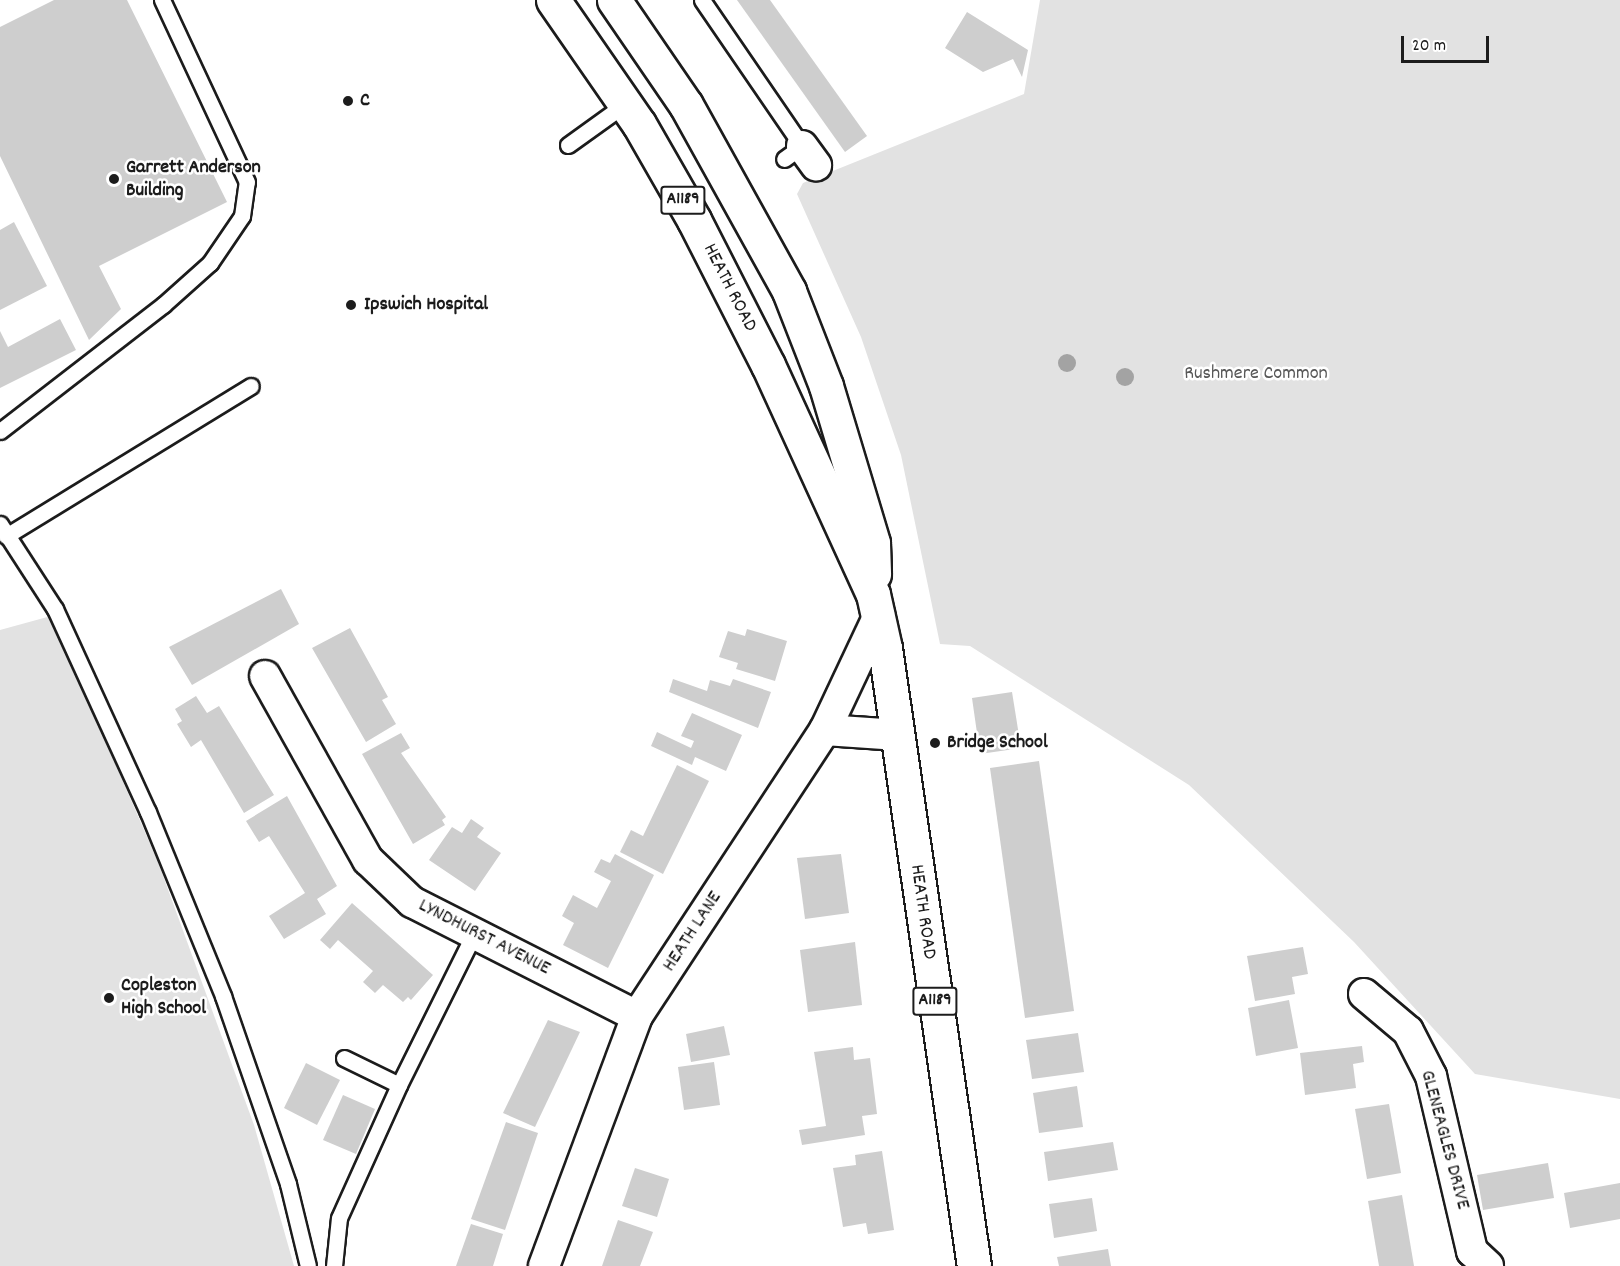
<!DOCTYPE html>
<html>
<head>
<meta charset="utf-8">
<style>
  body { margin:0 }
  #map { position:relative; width:1620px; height:1266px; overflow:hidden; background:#fff; font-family:Dekko,sans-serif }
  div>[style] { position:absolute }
  .green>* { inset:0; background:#e2e2e2 }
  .building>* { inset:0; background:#cecece }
  .roads { filter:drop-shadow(2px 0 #1c1c1c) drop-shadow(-2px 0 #1c1c1c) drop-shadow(0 2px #1c1c1c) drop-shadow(0 -2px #1c1c1c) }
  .lane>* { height:15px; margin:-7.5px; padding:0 7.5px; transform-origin:7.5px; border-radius:7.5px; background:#fff }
  .street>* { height:30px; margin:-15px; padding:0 15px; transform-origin:15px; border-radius:15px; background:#fff }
  .primary>* { height:33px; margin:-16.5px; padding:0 16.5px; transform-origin:16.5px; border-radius:16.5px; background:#fff }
  .trees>* { width:18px; height:18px; margin:-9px; border-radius:50%; background:#a3a3a3 }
  .dots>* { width:16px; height:16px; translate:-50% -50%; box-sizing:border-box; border:3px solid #fff; border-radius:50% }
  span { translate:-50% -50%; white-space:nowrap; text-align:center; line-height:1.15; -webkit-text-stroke:5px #fff; paint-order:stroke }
  .shield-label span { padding:2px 4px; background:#fff; border:2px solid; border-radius:4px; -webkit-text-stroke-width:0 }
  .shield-label { font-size:18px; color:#1c1c1c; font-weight:700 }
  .poi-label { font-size:20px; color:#1c1c1c; font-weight:700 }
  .left { translate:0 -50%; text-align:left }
  .street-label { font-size:20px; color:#1c1c1c }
  .park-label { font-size:20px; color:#575757 }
  .scale { position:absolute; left:1401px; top:36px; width:88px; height:27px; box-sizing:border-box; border:3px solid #1c1c1c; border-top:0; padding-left:8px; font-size:18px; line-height:21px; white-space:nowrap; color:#1c1c1c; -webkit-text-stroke:4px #fff; paint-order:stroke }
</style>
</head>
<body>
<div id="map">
  <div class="green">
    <i style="clip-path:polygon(1040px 0,1620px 0,1620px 1099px,1475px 1074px,1354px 942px,1189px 785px,970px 646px,940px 644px,901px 455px,861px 337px,797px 194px,803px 183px,1024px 94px)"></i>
    <i style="clip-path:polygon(51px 616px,158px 862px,254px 1125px,294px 1266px,0 1266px,0 630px)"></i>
  </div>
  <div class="building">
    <i style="clip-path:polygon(54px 0,127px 0,227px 202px,99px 266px,121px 309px,89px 340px,0 156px,0 27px)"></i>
    <i style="clip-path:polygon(737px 0,770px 0,867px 136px,845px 152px)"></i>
    <i style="clip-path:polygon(967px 12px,1028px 50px,1022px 77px,1013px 59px,983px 72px,945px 48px)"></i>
    <i style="clip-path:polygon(14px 222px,47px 286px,0 310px,0 230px)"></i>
    <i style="clip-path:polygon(60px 319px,76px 350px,0 388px,0 331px,8px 347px)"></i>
    <i style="clip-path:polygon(281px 589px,299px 624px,192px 685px,169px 647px)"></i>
    <i style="clip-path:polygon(350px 628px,388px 697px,382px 700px,396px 724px,366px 742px,312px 648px)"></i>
    <i style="clip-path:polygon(747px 629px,787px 641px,775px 681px,736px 669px,738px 663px,719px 657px,728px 631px,745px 636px)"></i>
    <i style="clip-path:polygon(673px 679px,707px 691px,710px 680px,730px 686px,733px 679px,771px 692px,758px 728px,669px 692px)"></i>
    <i style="clip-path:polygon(1012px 692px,1021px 748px,980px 754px,972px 698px)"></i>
    <i style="clip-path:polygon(196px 696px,207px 713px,219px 706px,274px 795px,244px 813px,201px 740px,191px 747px,177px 724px,182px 721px,175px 709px)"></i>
    <i style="clip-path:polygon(692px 713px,742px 735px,726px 771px,695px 757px,692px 765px,651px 746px,657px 732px,691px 748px,694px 741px,681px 736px)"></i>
    <i style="clip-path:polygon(401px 733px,410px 748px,401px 753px,446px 817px,442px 820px,445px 825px,413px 844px,362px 754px)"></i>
    <i style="clip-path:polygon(1039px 761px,1074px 1011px,1025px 1018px,990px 768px)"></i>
    <i style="clip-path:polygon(677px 765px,709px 781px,663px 874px,620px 852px,631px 830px,643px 836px)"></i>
    <i style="clip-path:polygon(287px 796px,337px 886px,317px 899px,326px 914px,284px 939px,269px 916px,305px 893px,269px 836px,259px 842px,246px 821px)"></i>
    <i style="clip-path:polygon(471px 819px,484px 828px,477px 837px,501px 853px,475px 891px,429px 860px,452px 827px,462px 833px)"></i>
    <i style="clip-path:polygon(615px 854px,654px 875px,608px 968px,563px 945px,574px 923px,562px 916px,573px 895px,597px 908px,611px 881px,594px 872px,601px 859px,610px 863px)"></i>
    <i style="clip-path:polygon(841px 854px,849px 913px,805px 919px,797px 858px)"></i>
    <i style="clip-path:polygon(352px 903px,433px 975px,411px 1000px,408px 997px,403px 1002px,383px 985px,375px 993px,363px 982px,373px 971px,338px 940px,330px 949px,320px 940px)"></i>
    <i style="clip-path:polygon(855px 942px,862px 1005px,808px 1012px,800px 950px)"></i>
    <i style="clip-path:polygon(1303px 947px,1308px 974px,1292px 977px,1295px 994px,1255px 1001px,1247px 956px)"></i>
    <i style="clip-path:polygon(1289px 1000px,1298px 1048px,1256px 1056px,1248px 1008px)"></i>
    <i style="clip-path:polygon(548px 1020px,580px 1032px,535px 1127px,503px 1113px)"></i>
    <i style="clip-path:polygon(724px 1026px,730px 1055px,691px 1062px,686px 1034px)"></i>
    <i style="clip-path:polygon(1078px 1033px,1084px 1072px,1032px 1079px,1026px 1040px)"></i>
    <i style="clip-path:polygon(1362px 1046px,1364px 1062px,1353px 1064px,1356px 1088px,1305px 1095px,1300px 1053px)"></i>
    <i style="clip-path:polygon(853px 1047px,854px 1060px,870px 1058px,877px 1114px,862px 1116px,865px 1135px,802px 1145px,799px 1130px,826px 1126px,814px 1052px)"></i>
    <i style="clip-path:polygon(714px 1062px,720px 1105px,684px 1110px,678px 1067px)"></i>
    <i style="clip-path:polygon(306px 1063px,340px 1080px,317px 1125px,284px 1108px)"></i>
    <i style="clip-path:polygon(1077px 1086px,1083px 1127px,1039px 1133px,1033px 1093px)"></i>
    <i style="clip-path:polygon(343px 1095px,375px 1109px,356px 1154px,323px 1140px)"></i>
    <i style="clip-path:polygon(1389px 1104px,1401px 1173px,1367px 1179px,1355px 1109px)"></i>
    <i style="clip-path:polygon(506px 1122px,538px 1133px,505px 1230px,471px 1219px)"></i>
    <i style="clip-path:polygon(1113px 1142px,1118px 1170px,1048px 1181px,1044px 1152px)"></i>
    <i style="clip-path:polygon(882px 1151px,894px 1230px,868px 1234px,866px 1223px,843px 1227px,833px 1168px,856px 1165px,855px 1155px)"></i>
    <i style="clip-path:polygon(1548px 1163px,1554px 1198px,1483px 1210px,1477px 1175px)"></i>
    <i style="clip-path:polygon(635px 1168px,669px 1179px,657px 1217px,622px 1206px)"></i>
    <i style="clip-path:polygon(1620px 1183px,1620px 1219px,1570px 1228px,1564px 1193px)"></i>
    <i style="clip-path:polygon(1402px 1195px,1414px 1266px,1379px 1266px,1368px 1201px)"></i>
    <i style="clip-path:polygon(1092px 1198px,1097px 1231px,1054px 1238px,1049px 1204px)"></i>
    <i style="clip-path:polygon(618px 1220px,653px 1232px,640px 1266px,602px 1266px)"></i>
    <i style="clip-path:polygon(471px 1224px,503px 1234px,493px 1266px,456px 1266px)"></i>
    <i style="clip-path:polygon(1108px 1249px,1111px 1266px,1059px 1266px,1057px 1257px)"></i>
  </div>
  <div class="roads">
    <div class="lane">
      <i style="left:702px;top:0;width:177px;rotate:55.6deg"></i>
      <i style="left:802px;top:146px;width:22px;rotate:144deg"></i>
      <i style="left:568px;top:145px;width:70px;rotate:-35.7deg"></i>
      <i style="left:0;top:431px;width:206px;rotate:-37.7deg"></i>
      <i style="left:163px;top:305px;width:63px;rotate:-41.8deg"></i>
      <i style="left:210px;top:263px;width:57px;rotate:-55.8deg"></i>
      <i style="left:242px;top:216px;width:34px;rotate:-82deg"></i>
      <i style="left:247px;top:182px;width:201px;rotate:-115deg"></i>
      <i style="left:0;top:524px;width:101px;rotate:57.1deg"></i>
      <i style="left:55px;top:609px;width:223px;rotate:65.4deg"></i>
      <i style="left:148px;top:812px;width:199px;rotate:67.8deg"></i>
      <i style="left:223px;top:996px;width:199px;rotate:70.9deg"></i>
      <i style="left:288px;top:1184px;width:84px;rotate:76.3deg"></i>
      <i style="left:6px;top:536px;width:287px;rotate:-31.5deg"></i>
      <i style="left:344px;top:1058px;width:61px;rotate:26.1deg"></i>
      <i style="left:399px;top:1085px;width:171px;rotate:-63.6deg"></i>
      <i style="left:334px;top:1266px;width:48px;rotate:-84.1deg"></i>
      <i style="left:339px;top:1218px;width:146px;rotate:-65.7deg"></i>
    </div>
    <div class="street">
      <i style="left:802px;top:146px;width:24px;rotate:54deg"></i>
      <i style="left:265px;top:676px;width:211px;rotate:60.8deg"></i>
      <i style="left:368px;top:860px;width:61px;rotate:43.7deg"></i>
      <i style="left:412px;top:902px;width:252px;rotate:26.9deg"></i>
      <i style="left:825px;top:730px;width:73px;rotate:3.9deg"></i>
      <i style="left:1364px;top:994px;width:57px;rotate:40.1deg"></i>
      <i style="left:1408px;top:1031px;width:51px;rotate:62.9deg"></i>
      <i style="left:1431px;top:1076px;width:180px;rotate:76.8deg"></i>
      <i style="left:1472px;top:1251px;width:22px;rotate:43deg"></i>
      <i style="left:544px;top:1266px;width:267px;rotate:-69.6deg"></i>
      <i style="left:637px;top:1016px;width:342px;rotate:-56.7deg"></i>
      <i style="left:825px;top:730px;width:127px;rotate:-64.8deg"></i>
    </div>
    <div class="primary">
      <i style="left:553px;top:0;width:151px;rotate:55.3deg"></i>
      <i style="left:639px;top:124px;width:111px;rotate:60.2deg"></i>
      <i style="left:694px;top:220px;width:163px;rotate:63deg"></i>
      <i style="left:768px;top:365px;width:252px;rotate:65.4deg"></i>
      <i style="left:873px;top:594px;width:55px;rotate:77.5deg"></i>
      <i style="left:885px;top:648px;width:624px;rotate:81.81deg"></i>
      <i style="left:614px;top:0;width:127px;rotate:55.6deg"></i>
      <i style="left:686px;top:105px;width:213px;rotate:61deg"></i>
      <i style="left:789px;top:291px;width:102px;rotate:68.7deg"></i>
      <i style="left:826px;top:386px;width:164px;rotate:73.3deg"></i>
      <i style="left:873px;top:543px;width:31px;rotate:88deg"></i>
    </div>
  </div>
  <div class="trees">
    <i style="left:1067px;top:363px"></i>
    <i style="left:1125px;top:377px"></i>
  </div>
  <div class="dots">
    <i style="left:348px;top:101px;background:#1c1c1c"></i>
    <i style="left:114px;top:179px;background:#1c1c1c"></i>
    <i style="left:351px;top:305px;background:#1c1c1c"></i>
    <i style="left:935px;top:743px;background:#1c1c1c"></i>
    <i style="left:109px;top:998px;background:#1c1c1c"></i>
  </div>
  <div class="shield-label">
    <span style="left:683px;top:200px">A1189</span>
    <span style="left:935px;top:1001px">A1189</span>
  </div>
  <div class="poi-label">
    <span class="left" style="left:360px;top:101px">C</span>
    <span class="left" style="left:126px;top:180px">Garrett Anderson<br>Building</span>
    <span class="left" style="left:364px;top:305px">Ipswich Hospital</span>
    <span class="left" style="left:947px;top:743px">Bridge School</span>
    <span class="left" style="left:121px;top:998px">Copleston<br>High School</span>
  </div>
  <div class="street-label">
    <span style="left:729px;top:288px;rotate:63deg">HEATH ROAD</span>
    <span style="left:922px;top:912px;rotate:82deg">HEATH ROAD</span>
    <span style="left:693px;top:932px;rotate:-57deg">HEATH LANE</span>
    <span style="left:484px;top:938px;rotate:27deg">LYNDHURST AVENUE</span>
    <span style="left:1444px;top:1140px;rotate:75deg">GLENEAGLES DRIVE</span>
  </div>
  <div class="park-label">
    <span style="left:1256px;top:374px">Rushmere Common</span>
  </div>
  <div class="scale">20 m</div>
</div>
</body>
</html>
